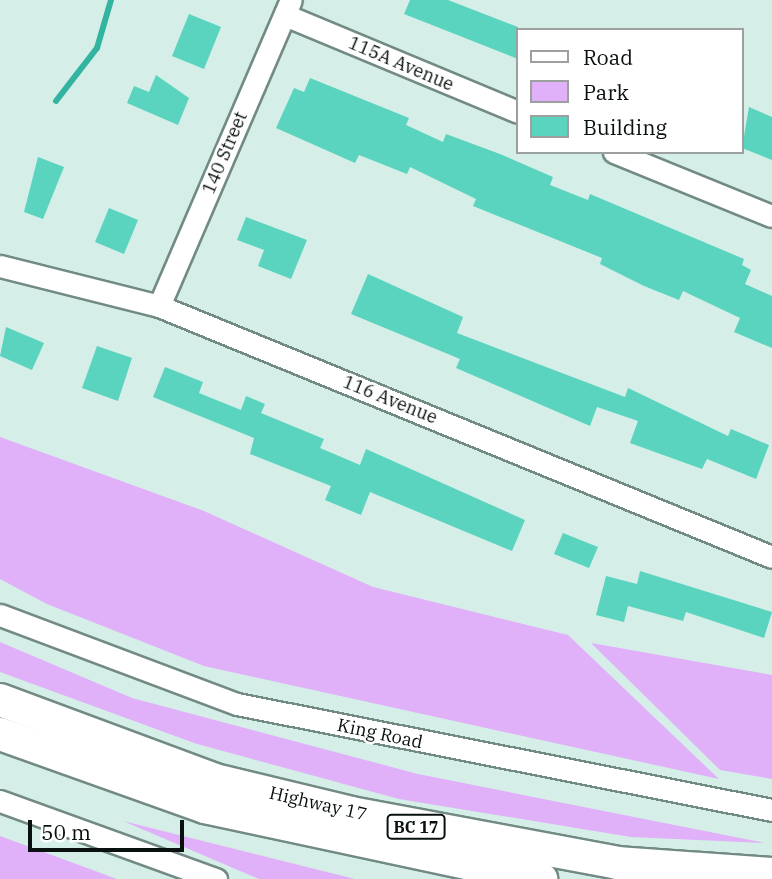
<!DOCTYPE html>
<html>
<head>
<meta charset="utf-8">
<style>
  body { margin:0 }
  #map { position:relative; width:772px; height:879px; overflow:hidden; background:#d5eee8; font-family:"IBM Plex Serif",serif }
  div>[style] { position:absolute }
  .green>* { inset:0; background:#e0b0f9 }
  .stream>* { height:6px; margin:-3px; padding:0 3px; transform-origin:3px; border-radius:3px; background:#33b4a0 }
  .building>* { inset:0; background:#5ad4be }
  .roads { filter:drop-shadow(2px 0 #728a84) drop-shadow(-2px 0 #728a84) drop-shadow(0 2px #728a84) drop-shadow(0 -2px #728a84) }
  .minor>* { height:21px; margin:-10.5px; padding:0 10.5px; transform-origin:10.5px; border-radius:10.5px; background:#fff }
  .highway>* { height:32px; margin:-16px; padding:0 16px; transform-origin:16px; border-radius:16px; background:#fff }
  span { translate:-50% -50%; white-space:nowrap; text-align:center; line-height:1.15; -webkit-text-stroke:5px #fff; paint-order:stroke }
  .shield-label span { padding:2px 5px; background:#fff; border:2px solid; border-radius:5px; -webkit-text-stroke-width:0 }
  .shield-label { font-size:16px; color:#08110f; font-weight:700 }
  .street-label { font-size:18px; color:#08110f }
  .legend { position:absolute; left:516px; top:28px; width:228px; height:126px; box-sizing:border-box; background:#fff; border:2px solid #9ca09f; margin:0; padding:9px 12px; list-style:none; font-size:21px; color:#08110f }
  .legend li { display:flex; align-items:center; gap:14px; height:35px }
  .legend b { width:35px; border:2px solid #9ca09f }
  .scale { position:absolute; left:28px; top:820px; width:156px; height:32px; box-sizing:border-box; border:4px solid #08110f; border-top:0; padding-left:9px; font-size:21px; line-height:24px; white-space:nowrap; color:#08110f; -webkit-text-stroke:5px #fff; paint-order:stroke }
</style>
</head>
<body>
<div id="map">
  <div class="green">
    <i style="clip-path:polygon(0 437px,204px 511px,373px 587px,568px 635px,719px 779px,204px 666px,47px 604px,0 579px)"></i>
    <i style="clip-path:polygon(0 642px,132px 698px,418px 774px,765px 843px,631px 837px,399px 799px,197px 744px,0 672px)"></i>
    <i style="clip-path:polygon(591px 643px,772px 675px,772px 779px,720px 770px)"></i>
    <i style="clip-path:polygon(123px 821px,355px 879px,259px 879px)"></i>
    <i style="clip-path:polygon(0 836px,117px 879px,0 879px)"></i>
  </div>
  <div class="stream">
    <i style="left:56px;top:101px;width:67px;rotate:-52.3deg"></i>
    <i style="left:97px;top:48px;width:50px;rotate:-73.7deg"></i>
  </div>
  <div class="building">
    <i style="clip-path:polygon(410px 0,448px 0,518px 27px,518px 59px,404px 14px)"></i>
    <i style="clip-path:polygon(189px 14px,221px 27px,204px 69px,172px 56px)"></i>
    <i style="clip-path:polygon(156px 75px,189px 98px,178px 125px,127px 103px,134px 86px,149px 92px)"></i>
    <i style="clip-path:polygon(310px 78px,409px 118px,406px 125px,443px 142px,446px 134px,500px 154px,553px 177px,550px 185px,588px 200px,590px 194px,744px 259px,742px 265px,751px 270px,745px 284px,772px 296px,772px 348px,734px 332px,740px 318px,683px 291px,679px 300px,644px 286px,600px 264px,602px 258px,473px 206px,476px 199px,410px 167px,407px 174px,359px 155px,355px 163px,276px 128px,294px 88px,304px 92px)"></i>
    <i style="clip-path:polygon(749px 107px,772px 117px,772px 160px,742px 148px)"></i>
    <i style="clip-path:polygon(38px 157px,64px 167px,43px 219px,24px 212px)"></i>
    <i style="clip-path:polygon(109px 208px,138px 220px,124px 254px,95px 242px)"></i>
    <i style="clip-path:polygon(246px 217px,307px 240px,291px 279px,258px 266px,264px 250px,237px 240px)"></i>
    <i style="clip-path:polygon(368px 274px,463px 317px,457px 333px,625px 397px,628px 388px,728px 436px,731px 429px,769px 445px,756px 479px,707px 459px,702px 469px,630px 443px,638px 421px,597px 407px,590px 426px,456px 368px,460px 359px,351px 314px)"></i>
    <i style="clip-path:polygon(6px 327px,44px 343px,32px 370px,0 356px)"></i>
    <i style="clip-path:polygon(97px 346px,132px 358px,118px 401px,82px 388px)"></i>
    <i style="clip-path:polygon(165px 367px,203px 382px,199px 393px,241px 410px,246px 396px,265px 404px,261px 413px,324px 439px,320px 448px,360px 465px,366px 449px,525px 520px,512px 551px,370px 492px,361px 515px,325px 500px,331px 486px,250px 454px,254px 438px,153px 397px)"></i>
    <i style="clip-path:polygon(563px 533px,598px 547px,589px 568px,554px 554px)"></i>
    <i style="clip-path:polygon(640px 571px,772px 612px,764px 638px,686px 612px,683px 621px,628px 606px,624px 622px,596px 615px,606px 576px,637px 584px)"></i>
  </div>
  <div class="roads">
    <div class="minor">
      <i style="left:285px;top:15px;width:252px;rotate:22.6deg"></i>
      <i style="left:614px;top:152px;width:170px;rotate:22.1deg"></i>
      <i style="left:0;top:266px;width:164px;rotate:14.1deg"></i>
      <i style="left:159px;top:306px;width:662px;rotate:22.27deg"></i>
      <i style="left:159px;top:306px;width:333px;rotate:-66.7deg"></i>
      <i style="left:0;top:615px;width:253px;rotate:20.6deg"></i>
      <i style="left:237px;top:704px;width:545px;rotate:11.21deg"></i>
      <i style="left:0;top:801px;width:230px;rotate:19.9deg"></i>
    </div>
    <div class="highway">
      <i style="left:0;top:700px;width:229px;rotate:20.4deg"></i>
      <i style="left:215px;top:780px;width:140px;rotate:13.6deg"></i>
      <i style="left:351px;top:813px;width:271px;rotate:10.6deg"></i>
      <i style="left:617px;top:863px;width:155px;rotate:4.1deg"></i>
      <i style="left:0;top:734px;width:218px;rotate:19.6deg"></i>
      <i style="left:205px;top:807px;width:344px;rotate:12.1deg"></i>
    </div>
  </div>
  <div class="shield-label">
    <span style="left:416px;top:827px">BC 17</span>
  </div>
  <div class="street-label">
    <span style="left:401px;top:64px;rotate:23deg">115A Avenue</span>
    <span style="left:225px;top:153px;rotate:-67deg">140 Street</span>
    <span style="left:390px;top:400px;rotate:22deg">116 Avenue</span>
    <span style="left:380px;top:734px;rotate:12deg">King Road</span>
    <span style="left:318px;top:804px;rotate:13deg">Highway 17</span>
  </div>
  <ul class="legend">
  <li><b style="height:9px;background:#fff"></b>Road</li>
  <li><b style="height:19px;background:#e0b0f9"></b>Park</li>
  <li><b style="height:19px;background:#5ad4be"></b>Building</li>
  </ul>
  <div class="scale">50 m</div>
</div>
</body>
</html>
